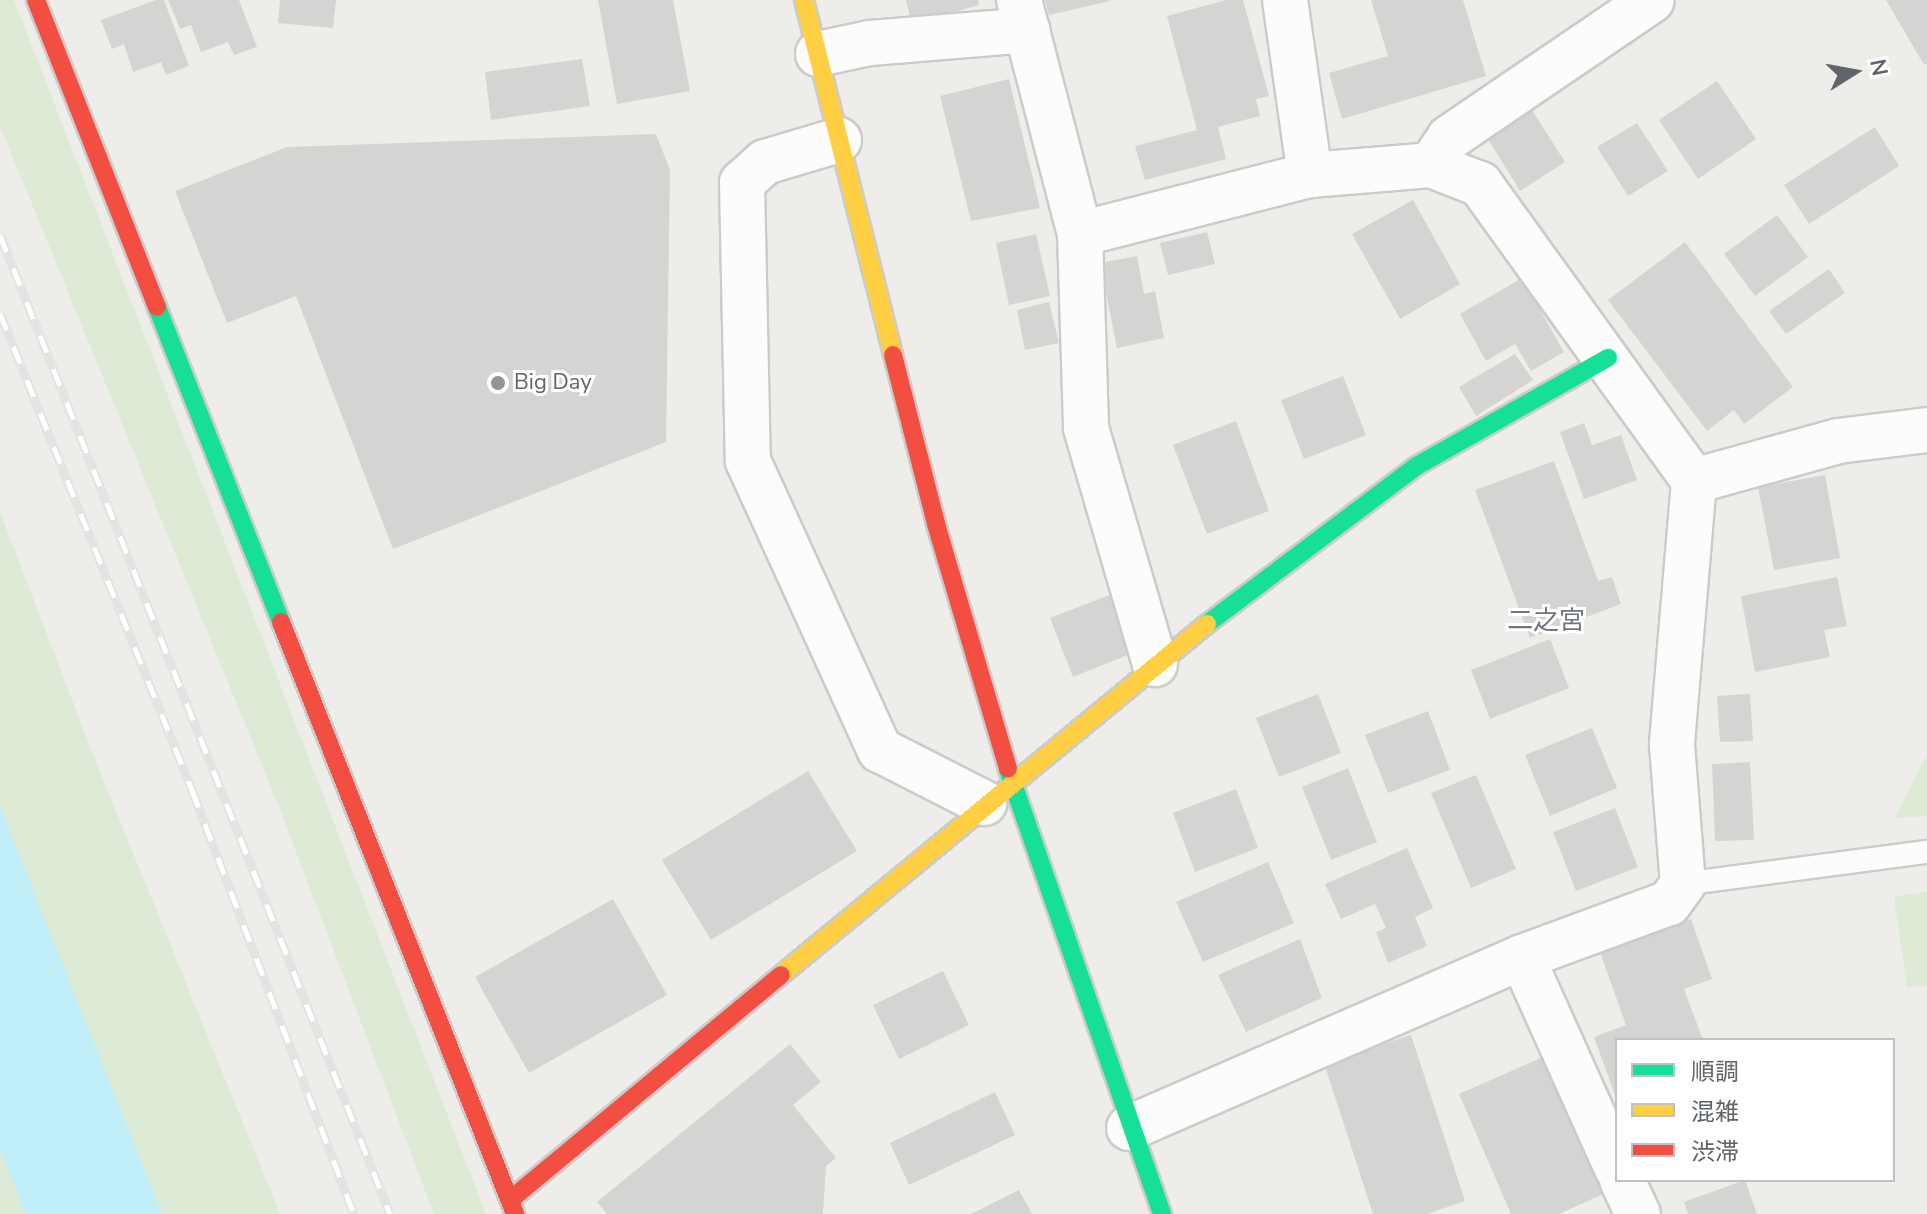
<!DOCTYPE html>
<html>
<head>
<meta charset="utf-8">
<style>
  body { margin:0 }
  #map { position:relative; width:1927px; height:1214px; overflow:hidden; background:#efedea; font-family:"Nunito Sans","Noto Sans JP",sans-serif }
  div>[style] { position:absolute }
  .green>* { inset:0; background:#dcead6 }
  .water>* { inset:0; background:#bfedf8 }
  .building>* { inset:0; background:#d6d4d3 }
  .roads { filter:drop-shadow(2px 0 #cbcbca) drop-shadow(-2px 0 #cbcbca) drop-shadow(0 2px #cbcbca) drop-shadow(0 -2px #cbcbca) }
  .lane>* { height:22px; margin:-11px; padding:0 11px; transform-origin:11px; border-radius:11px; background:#fdfcfc }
  .street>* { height:44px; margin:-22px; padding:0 22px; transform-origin:22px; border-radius:22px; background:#fdfcfc }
  .fast>* { height:18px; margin:-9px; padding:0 9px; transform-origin:9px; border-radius:9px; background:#16e098 }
  .slow>* { height:18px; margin:-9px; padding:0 9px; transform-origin:9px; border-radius:9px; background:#ffcf43 }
  .jam>* { height:18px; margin:-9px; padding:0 9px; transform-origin:9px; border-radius:9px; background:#f24e42 }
  .rail>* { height:9px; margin-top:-4.5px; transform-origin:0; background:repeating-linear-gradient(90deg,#fff 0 18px,#e3e3e3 0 36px); box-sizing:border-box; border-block:2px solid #e3e3e3 }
  .dots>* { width:22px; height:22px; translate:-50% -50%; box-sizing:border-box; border:4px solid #fff; border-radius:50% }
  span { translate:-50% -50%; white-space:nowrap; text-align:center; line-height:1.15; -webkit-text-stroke:6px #fff; paint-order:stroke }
  .poi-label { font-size:22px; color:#5f6568 }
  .left { translate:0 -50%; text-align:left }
  .quarter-label { font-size:26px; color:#70777a }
  .legend { position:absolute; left:1615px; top:1038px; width:280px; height:144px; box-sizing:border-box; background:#fff; border:2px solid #bfc1c3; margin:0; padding:10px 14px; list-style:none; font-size:24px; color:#5f6568 }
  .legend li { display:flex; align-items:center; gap:16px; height:40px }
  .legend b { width:40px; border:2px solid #bfc1c3 }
  .north { position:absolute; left:1815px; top:32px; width:80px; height:80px; -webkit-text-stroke:6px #fff; paint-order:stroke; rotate:79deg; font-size:22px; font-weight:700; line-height:32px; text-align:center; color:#5f6568 }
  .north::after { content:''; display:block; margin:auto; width:28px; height:36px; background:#5f6568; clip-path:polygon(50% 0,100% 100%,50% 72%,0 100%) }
</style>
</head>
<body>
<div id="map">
  <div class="green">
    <i style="clip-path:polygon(0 0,14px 0,486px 1214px,434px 1214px,279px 807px,0 126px)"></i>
    <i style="clip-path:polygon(0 512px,94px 757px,280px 1214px,0 1214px)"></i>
    <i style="clip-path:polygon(1927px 755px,1927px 816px,1895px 818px)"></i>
    <i style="clip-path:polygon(1927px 891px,1927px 986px,1907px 987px,1894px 897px)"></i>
  </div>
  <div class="water">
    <i style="clip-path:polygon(0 807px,48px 928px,162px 1214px,25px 1214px,0 1149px)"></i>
  </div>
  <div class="building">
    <i style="clip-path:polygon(156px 0,164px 0,189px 66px,166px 75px,161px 62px,133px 72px,124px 44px,112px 49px,101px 20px)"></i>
    <i style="clip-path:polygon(168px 0,239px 0,257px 47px,234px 55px,228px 42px,201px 52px,191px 25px,180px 29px)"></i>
    <i style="clip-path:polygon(280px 0,336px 0,333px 28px,278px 23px)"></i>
    <i style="clip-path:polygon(598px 0,673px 0,690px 91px,617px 104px)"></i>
    <i style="clip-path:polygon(906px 0,978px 0,979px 5px,912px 24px)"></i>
    <i style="clip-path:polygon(1045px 0,1110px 0,1110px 1px,1049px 15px)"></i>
    <i style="clip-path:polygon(1226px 0,1243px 0,1269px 96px,1256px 99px,1260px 116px,1218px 127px,1226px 159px,1145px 180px,1135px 146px,1197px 130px,1167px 16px)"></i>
    <i style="clip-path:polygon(1371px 0,1463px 0,1486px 76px,1342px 119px,1329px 73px,1388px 56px)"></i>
    <i style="clip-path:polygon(1886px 0,1927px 0,1927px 63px,1924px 65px)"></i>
    <i style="clip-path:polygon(582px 59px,590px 106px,491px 120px,485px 72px)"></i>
    <i style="clip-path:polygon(1009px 79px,1040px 208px,971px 221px,940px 96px)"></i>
    <i style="clip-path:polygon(1717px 81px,1756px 139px,1698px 179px,1659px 120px)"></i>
    <i style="clip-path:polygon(1530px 107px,1565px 162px,1520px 191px,1485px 134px)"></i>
    <i style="clip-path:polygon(1637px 123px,1668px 171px,1628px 196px,1597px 147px)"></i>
    <i style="clip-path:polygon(1875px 127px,1899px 166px,1809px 224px,1784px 185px)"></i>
    <i style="clip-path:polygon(656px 134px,670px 170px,666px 442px,393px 549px,296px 296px,227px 323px,175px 191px,287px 147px)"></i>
    <i style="clip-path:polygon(1413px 200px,1460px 284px,1400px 319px,1352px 234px)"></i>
    <i style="clip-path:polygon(1777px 215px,1808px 257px,1755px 296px,1724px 254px)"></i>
    <i style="clip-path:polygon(1207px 232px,1215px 264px,1168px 275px,1160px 243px)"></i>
    <i style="clip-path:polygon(1036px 234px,1050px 296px,1009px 305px,996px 243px)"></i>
    <i style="clip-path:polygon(1685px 242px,1793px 387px,1744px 424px,1734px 410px,1707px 431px,1608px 300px)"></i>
    <i style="clip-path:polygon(1137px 256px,1144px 294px,1155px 291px,1164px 338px,1117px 348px,1100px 263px)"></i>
    <i style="clip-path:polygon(1829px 269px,1845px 293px,1786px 334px,1769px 311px)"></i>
    <i style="clip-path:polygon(1522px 278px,1564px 352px,1531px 371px,1515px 344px,1486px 361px,1460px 314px)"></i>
    <i style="clip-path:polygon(1049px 302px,1059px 343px,1025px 350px,1017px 310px)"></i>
    <i style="clip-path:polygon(1515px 354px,1533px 380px,1476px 416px,1459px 387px)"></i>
    <i style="clip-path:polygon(1343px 376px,1366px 435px,1304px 459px,1281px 400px)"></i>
    <i style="clip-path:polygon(1236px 421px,1269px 511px,1207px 534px,1173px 445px)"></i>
    <i style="clip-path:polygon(1584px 423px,1592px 445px,1621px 435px,1637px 480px,1584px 499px,1560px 432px)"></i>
    <i style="clip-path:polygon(1554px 461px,1598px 581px,1612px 577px,1621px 604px,1530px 638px,1475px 490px)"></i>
    <i style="clip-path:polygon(1825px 475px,1840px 558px,1774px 570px,1758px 487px)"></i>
    <i style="clip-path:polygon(1837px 577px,1847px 626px,1824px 630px,1830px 657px,1755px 672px,1741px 596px)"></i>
    <i style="clip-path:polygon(1112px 594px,1135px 652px,1073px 677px,1050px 618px)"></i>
    <i style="clip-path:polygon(1550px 639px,1569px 688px,1490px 719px,1471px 670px)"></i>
    <i style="clip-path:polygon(1318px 694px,1341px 753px,1279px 777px,1256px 718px)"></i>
    <i style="clip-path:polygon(1750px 694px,1753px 741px,1720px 742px,1717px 696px)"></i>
    <i style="clip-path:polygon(1428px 711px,1450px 770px,1388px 793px,1365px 735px)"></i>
    <i style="clip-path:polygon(1592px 728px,1617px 788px,1550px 816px,1525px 755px)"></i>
    <i style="clip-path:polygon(1750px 762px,1754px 840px,1715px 841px,1712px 764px)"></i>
    <i style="clip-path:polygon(1348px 768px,1377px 842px,1331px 860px,1302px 787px)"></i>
    <i style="clip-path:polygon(808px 771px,857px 851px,711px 940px,662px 860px)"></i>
    <i style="clip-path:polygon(1476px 775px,1516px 869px,1471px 888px,1431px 793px)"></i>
    <i style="clip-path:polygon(1236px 789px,1258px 848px,1195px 872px,1173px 813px)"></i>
    <i style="clip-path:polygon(1615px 808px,1638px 867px,1576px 891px,1553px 832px)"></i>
    <i style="clip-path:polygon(1407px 848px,1433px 908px,1415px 917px,1427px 946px,1388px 963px,1376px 932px,1386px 928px,1375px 904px,1341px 919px,1325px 884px)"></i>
    <i style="clip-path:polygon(1268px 862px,1294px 923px,1203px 962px,1176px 902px)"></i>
    <i style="clip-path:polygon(613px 899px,667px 995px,529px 1073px,475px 977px)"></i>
    <i style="clip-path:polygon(1691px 919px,1712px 979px,1684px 989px,1703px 1040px,1617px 1040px,1617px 1101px,1594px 1037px,1626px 1025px,1600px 952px)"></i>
    <i style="clip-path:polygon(1300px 939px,1322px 998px,1246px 1032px,1218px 975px)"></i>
    <i style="clip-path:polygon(943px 971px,969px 1025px,899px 1059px,873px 1005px)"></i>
    <i style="clip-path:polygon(1411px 1035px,1465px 1201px,1427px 1214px,1373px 1214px,1324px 1063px)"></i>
    <i style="clip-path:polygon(790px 1044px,821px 1082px,793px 1105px,836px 1158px,826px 1166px,823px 1214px,607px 1214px,597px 1202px)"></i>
    <i style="clip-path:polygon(1543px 1057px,1603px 1194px,1559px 1214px,1511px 1214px,1459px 1094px)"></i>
    <i style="clip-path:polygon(995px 1092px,1015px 1135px,909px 1185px,890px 1143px)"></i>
    <i style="clip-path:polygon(1745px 1180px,1757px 1214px,1688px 1214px,1684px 1202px)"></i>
    <i style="clip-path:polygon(1019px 1190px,1032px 1214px,971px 1214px)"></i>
  </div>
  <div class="roads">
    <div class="lane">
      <i style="left:1683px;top:884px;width:246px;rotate:-7.5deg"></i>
    </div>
    <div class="street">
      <i style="left:1019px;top:0;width:242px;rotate:75.4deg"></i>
      <i style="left:1080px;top:234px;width:194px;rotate:88.2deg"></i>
      <i style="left:1086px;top:428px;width:246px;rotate:73.7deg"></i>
      <i style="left:1285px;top:0;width:177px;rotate:81.9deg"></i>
      <i style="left:1310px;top:175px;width:121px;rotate:-4.7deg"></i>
      <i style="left:1431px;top:165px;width:53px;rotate:21.2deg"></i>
      <i style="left:1480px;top:184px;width:366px;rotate:54.2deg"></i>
      <i style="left:1694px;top:481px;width:265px;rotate:94.8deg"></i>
      <i style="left:1672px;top:745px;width:139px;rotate:85.5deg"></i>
      <i style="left:1683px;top:884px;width:24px;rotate:126deg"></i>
      <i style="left:1669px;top:903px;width:157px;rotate:159.8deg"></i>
      <i style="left:818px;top:54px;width:53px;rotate:-11.9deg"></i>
      <i style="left:870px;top:43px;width:158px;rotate:-4.7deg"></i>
      <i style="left:839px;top:140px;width:77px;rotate:163.4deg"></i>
      <i style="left:765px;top:162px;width:31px;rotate:138deg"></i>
      <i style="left:742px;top:183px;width:278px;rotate:88.8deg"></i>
      <i style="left:748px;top:461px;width:318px;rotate:65.5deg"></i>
      <i style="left:880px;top:750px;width:117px;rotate:27deg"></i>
      <i style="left:1431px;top:165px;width:32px;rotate:-56deg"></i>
      <i style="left:1449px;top:138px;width:245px;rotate:-34.2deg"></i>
      <i style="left:1080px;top:234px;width:237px;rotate:-14.4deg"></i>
      <i style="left:1694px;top:481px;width:149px;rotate:-15.5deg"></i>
      <i style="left:1838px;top:441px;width:90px;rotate:-7deg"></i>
      <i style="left:1129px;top:1128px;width:429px;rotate:-23.5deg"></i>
      <i style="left:1522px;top:957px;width:231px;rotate:65.8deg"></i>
      <i style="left:1622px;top:1180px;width:38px;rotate:65deg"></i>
    </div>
    <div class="fast">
      <i style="left:157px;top:307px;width:339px;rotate:68.5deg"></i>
      <i style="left:1207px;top:624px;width:261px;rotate:-37deg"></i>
      <i style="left:1415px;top:467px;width:222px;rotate:-29.5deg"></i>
      <i style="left:1008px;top:769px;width:471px;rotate:70.9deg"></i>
    </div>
    <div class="slow">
      <i style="left:804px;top:0;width:366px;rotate:75.9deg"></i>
      <i style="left:781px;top:975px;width:552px;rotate:-39.49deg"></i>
    </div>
    <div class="jam">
      <i style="left:36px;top:0;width:330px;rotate:68.5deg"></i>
      <i style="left:893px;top:355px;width:174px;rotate:75.7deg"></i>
      <i style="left:936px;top:524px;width:255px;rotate:73.6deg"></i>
      <i style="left:281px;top:622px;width:637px;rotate:68.43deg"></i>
      <i style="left:510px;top:1200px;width:352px;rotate:-39.7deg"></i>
    </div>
  </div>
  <div class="rail">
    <i style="left:0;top:235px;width:1054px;rotate:68.28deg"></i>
    <i style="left:0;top:313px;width:514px;rotate:68.07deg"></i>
    <i style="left:192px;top:790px;width:454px;rotate:69.1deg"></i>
  </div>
  <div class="dots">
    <i style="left:498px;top:383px;background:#919596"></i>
  </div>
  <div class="poi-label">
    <span class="left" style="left:514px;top:383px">Big Day</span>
  </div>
  <div class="quarter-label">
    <span style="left:1546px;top:621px">二之宮</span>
  </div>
  <ul class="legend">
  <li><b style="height:10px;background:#16e098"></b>順調</li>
  <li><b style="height:10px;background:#ffcf43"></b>混雑</li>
  <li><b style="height:10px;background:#f24e42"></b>渋滞</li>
  </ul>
  <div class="north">N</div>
</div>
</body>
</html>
